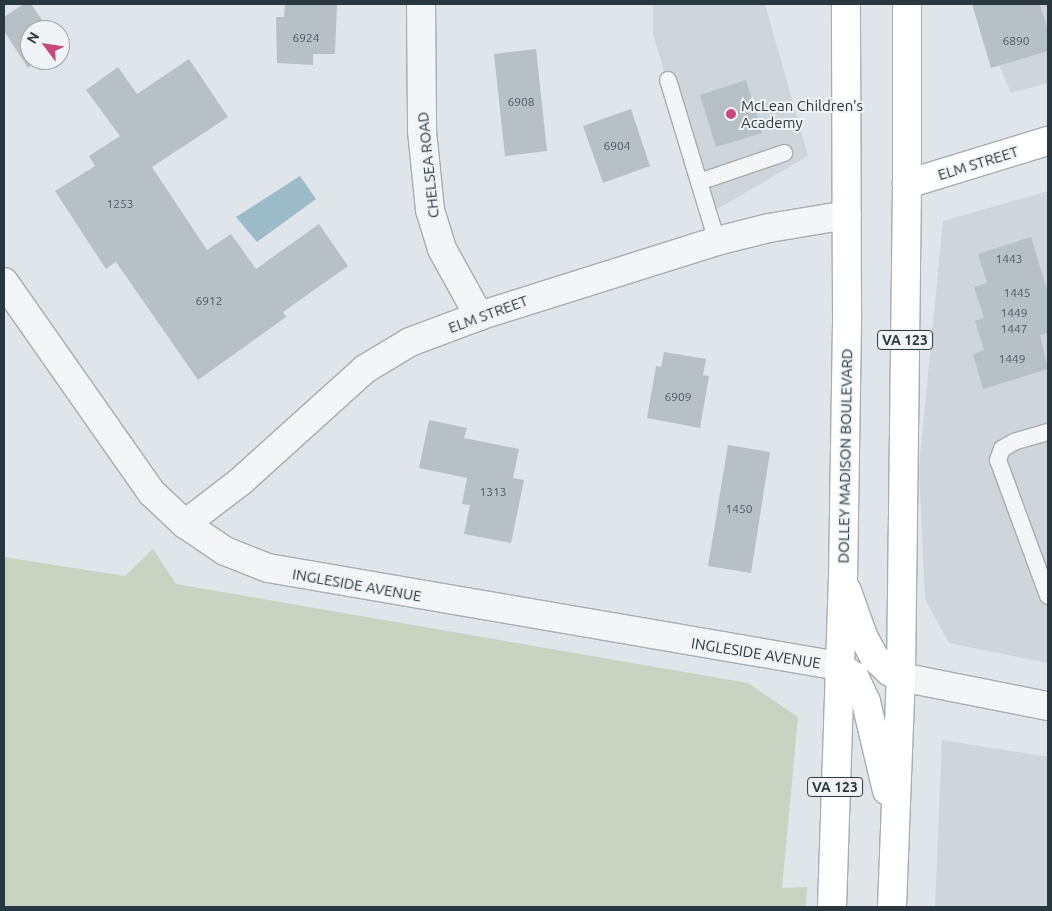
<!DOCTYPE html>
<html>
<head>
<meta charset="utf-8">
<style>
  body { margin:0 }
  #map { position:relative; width:1052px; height:911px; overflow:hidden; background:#e0e5e9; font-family:Ubuntu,sans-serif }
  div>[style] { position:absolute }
  .built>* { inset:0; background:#ced5db }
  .green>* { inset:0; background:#cad2c1 }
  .water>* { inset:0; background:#9cbbc8 }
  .building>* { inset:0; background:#b7c0c5 }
  .roads { filter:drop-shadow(1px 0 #a5adb3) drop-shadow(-1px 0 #a5adb3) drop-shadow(0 1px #a5adb3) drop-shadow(0 -1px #a5adb3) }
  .lane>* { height:16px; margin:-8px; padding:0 8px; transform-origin:8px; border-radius:8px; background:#f3f5f7 }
  .street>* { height:28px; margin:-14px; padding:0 14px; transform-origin:14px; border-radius:14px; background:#f3f5f7 }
  .secondary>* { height:28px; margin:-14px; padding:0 14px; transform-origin:14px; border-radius:14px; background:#fff }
  .primary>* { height:28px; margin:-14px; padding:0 14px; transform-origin:14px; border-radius:14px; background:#fff }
  .dots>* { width:14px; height:14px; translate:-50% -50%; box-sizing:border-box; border:2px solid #f0f4f6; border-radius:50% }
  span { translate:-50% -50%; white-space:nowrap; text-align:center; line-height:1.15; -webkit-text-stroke:4px #f0f4f6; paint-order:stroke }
  .number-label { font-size:12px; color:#4c5961 }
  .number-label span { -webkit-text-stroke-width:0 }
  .shield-label span { padding:1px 4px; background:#f0f4f6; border:1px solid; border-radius:4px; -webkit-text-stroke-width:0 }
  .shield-label { font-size:14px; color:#293740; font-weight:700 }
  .poi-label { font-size:15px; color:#293740 }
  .left { translate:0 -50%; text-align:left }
  .street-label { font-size:15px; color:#293740 }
  .frame { position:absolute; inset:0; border:5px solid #293740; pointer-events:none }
  .north { position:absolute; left:20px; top:20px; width:50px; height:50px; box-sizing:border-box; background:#f0f4f6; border:1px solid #a0a8ad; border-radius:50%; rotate:301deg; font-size:14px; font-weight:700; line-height:20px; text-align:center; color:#293740 }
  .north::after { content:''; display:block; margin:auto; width:18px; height:22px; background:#cb487a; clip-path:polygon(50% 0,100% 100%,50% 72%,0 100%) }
</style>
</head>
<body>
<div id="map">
  <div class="built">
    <i style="clip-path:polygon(653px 4px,765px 4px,808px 156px,707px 215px,653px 34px)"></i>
    <i style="clip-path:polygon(973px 4px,1048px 4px,1048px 83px,1011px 93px)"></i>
    <i style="clip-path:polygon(1048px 191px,1048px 663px,949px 643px,925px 599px,919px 468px,943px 221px)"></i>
    <i style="clip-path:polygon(942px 740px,1048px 757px,1048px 907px,935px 907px)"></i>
  </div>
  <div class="green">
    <i style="clip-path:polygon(153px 549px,176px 584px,748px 683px,798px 717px,782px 888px,807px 887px,806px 907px,4px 907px,4px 557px,125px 576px)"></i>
  </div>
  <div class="water">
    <i style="clip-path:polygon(300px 176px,316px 199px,257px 242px,236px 217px)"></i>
  </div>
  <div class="building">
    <i style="clip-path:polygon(24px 4px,31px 4px,49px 30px,30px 30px,30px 60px,40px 60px,28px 68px,4px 31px,4px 17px)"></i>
    <i style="clip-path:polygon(285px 4px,337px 4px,335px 54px,313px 54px,313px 65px,277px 63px,276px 17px,284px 17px)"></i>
    <i style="clip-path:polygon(972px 4px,1040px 4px,1048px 31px,1048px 51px,991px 68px)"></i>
    <i style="clip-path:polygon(536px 49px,547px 151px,505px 156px,494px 54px)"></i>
    <i style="clip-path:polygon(189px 59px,228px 117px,152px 167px,207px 250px,231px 234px,256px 269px,319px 224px,348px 266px,283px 312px,286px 317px,198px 380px,116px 262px,106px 269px,55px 191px,95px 166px,89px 156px,120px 136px,86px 90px,118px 67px,137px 94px)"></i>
    <i style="clip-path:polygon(746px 80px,762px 133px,716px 147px,700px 95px)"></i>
    <i style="clip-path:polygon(631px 109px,650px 166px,603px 183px,583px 126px)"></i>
    <i style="clip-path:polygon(1031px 237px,1048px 293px,1048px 333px,1040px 335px,1048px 369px,983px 389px,973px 354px,984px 350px,975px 321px,984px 318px,974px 287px,987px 283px,978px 254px)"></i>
    <i style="clip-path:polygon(664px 352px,706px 359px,703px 375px,709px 376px,700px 428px,647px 418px,656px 366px,661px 367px)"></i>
    <i style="clip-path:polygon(429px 420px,467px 428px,464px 438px,519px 449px,513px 478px,524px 480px,511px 543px,464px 534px,470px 505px,462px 504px,467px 478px,419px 468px)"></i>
    <i style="clip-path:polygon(728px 445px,770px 452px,751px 573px,708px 566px)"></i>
  </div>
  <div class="roads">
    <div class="lane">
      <i style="left:668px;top:80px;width:168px;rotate:73.1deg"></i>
      <i style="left:699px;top:182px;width:90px;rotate:-18.8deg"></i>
      <i style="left:1048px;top:432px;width:35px;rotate:164deg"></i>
      <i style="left:1014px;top:442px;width:14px;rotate:150deg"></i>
      <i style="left:1002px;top:449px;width:12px;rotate:110deg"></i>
      <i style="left:998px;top:460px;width:145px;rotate:69.8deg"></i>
    </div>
    <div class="street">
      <i style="left:421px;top:4px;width:127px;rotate:89.5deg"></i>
      <i style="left:422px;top:131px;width:79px;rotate:84.2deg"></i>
      <i style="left:430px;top:210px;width:41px;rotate:72.9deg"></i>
      <i style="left:442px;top:249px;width:77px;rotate:61.1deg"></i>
      <i style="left:4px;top:282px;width:258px;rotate:55deg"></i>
      <i style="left:152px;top:493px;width:45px;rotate:43.2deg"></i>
      <i style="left:185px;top:524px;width:48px;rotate:34deg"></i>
      <i style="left:225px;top:551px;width:46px;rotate:21.6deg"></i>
      <i style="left:268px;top:568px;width:579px;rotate:9.74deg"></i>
      <i style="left:185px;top:524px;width:71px;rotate:-37.5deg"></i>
      <i style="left:241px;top:481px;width:167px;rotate:-42.1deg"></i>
      <i style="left:365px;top:369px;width:52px;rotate:-31deg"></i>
      <i style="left:410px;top:342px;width:74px;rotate:-20.6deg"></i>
      <i style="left:479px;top:316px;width:250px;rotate:-17.5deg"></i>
      <i style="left:717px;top:241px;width:54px;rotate:-14deg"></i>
      <i style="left:769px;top:228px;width:79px;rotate:-9.5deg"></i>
      <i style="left:901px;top:677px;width:150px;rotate:11.2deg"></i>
    </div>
    <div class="secondary">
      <i style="left:907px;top:184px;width:147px;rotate:-17deg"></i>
    </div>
    <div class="primary">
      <i style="left:847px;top:591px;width:48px;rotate:70.4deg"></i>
      <i style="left:863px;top:636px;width:24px;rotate:62deg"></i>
      <i style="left:874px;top:657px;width:22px;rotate:43deg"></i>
      <i style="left:890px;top:672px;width:12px;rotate:24deg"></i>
      <i style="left:839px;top:666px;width:18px;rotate:34deg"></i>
      <i style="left:854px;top:676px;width:29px;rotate:65deg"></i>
      <i style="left:866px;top:702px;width:91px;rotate:76.7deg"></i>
      <i style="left:832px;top:907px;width:329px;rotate:-88.1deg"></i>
      <i style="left:843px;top:578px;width:266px;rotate:-89.1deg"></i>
      <i style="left:847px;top:312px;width:308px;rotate:-90.2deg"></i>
      <i style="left:892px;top:907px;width:230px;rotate:-87.8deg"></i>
      <i style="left:901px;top:677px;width:493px;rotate:-89.3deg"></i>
      <i style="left:907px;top:184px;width:180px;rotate:-90deg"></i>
    </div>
  </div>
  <div class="dots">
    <i style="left:731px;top:114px;background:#cb487a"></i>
  </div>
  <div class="number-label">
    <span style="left:306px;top:38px">6924</span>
    <span style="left:1016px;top:41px">6890</span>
    <span style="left:521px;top:102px">6908</span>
    <span style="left:617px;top:146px">6904</span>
    <span style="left:120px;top:204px">1253</span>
    <span style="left:1009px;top:259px">1443</span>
    <span style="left:1017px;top:293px">1445</span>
    <span style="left:209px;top:301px">6912</span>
    <span style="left:1014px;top:313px">1449</span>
    <span style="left:1014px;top:329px">1447</span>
    <span style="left:1012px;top:359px">1449</span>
    <span style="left:678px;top:397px">6909</span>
    <span style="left:493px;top:492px">1313</span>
    <span style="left:739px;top:509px">1450</span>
  </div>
  <div class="shield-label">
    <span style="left:905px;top:340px">VA 123</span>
    <span style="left:835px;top:787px">VA 123</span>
  </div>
  <div class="poi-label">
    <span class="left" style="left:741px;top:114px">McLean Children's<br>Academy</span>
  </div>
  <div class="street-label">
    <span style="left:978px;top:163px;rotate:-17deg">ELM STREET</span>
    <span style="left:428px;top:165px;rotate:-96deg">CHELSEA ROAD</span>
    <span style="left:488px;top:314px;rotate:-20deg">ELM STREET</span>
    <span style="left:845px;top:456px;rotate:-89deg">DOLLEY MADISON BOULEVARD</span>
    <span style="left:357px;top:585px;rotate:10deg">INGLESIDE AVENUE</span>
    <span style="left:756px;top:653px;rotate:9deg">INGLESIDE AVENUE</span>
  </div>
  <div class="frame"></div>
  <div class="north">N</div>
</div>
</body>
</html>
